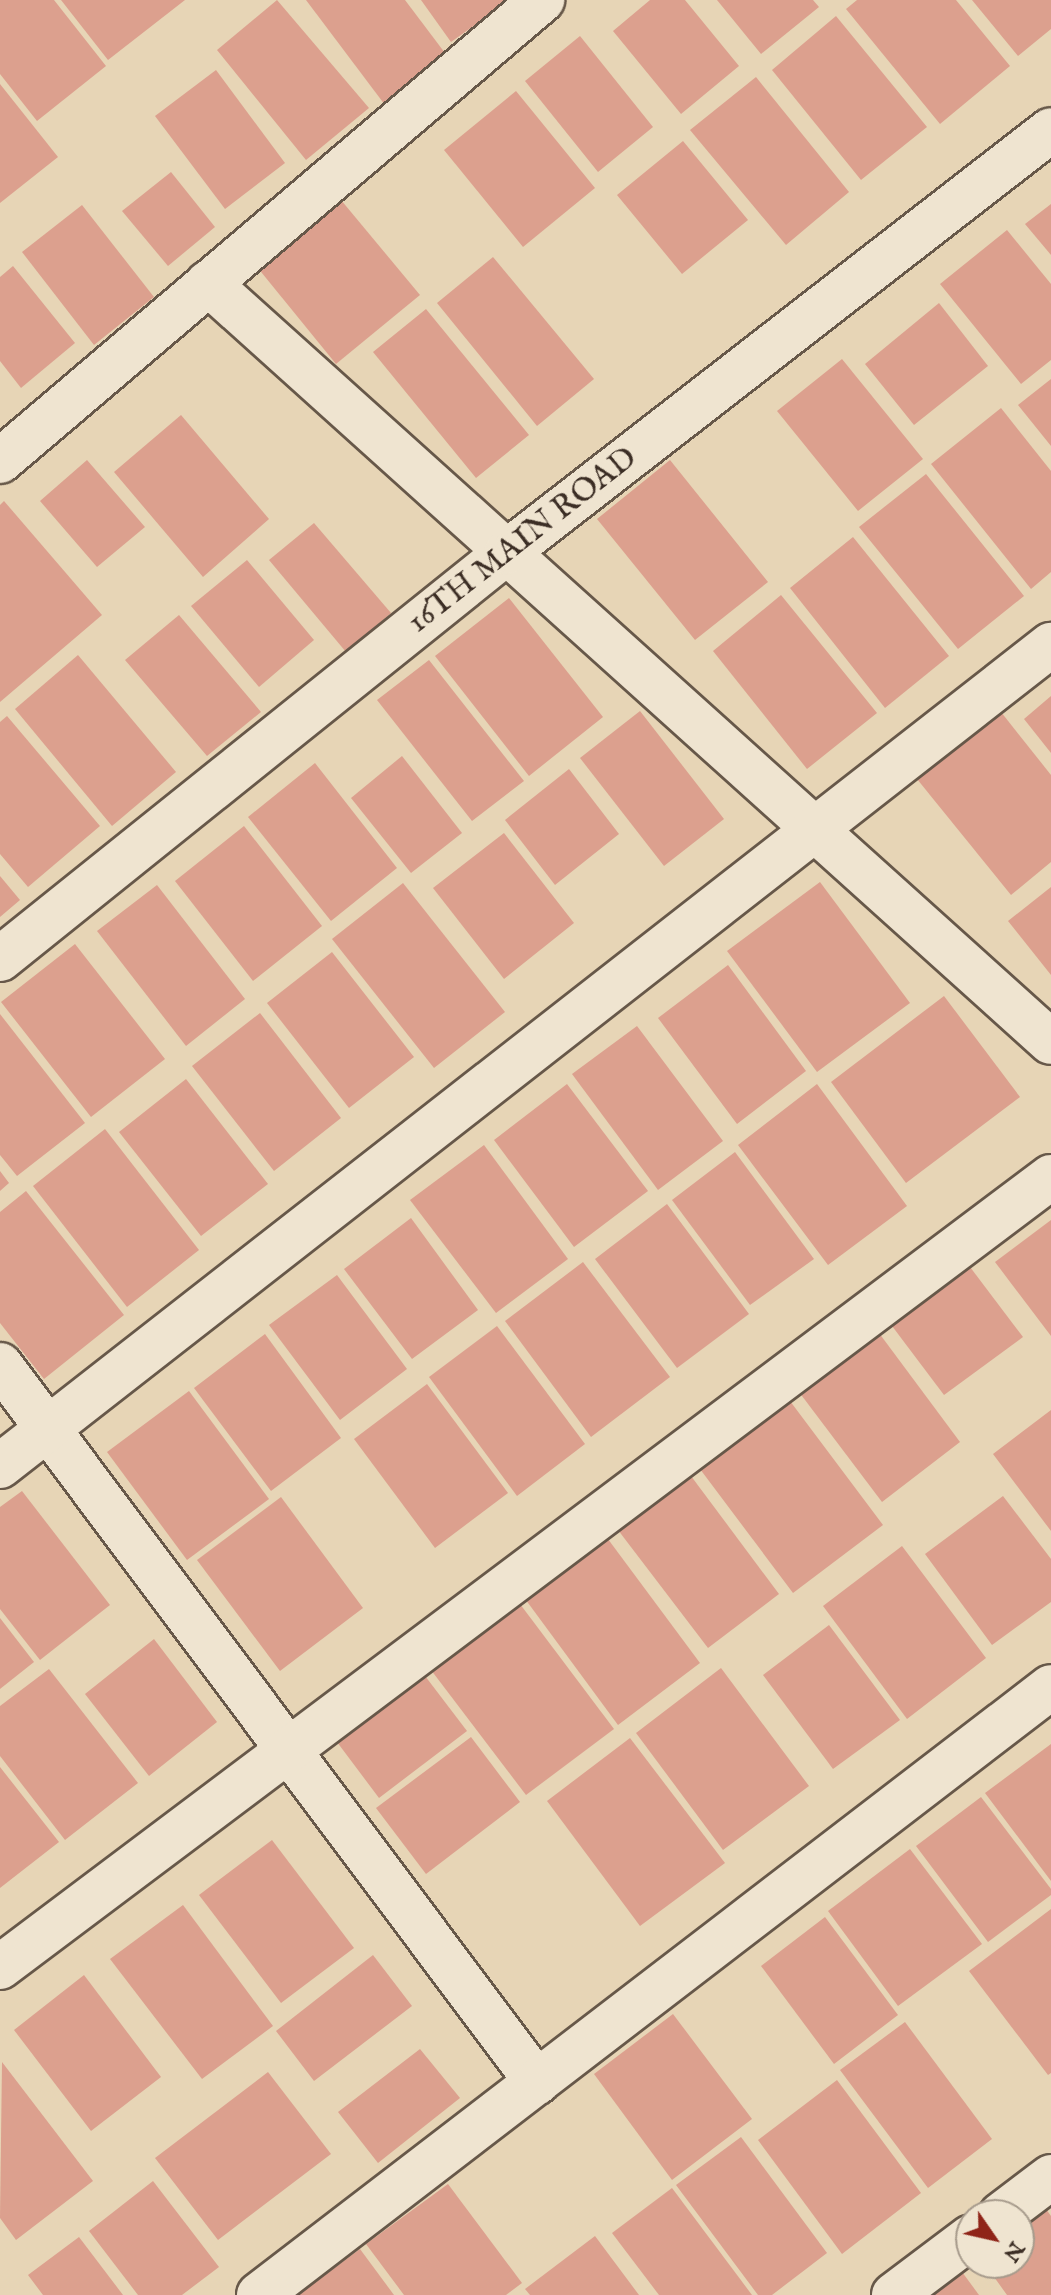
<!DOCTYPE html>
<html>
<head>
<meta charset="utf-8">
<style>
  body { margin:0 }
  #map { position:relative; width:1051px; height:2295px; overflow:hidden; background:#e7d5b6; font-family:"IM FELL English",serif }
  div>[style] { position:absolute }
  .building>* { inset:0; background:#dca08e }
  .roads { filter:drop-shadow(2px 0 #675849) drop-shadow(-2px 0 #675849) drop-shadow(0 2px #675849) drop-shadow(0 -2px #675849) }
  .street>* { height:44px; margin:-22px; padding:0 22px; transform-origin:22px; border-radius:22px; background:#efe4d0 }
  span { translate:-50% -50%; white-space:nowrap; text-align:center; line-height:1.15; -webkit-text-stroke:7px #efe4d0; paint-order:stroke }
  .street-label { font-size:32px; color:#3c2e25 }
  .north { position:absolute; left:955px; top:2199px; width:80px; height:80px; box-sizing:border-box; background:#efe4d0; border:2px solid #a79b8c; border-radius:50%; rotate:124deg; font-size:22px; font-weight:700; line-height:32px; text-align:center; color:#3c2e25 }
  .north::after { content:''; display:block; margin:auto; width:28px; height:36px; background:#8f2418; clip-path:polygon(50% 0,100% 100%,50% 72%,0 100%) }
</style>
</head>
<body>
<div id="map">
  <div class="building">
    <i style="clip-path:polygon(0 0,54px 0,106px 66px,37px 121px,0 74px)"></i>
    <i style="clip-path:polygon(61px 0,185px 0,108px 60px)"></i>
    <i style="clip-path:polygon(277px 0,369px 108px,306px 160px,217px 50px)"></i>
    <i style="clip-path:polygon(306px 0,405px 0,448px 57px,385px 105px)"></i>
    <i style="clip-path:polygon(421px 0,510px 0,451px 42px)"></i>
    <i style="clip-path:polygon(650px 0,685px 0,739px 66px,681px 114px,613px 31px)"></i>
    <i style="clip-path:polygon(717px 0,813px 0,819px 7px,761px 54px)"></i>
    <i style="clip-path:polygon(857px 0,956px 0,1010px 66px,940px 124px,846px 9px)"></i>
    <i style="clip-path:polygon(972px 0,1051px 0,1051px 29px,1018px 56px)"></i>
    <i style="clip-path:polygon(836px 16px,927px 127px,861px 180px,772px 70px)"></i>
    <i style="clip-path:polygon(580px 36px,653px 127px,598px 172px,525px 81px)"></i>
    <i style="clip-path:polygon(216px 70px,285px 163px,225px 209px,155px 116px)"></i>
    <i style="clip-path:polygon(756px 77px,849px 192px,786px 245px,690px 130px)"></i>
    <i style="clip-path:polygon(0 84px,58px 157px,0 203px)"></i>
    <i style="clip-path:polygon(516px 91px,595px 188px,523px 247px,444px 150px)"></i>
    <i style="clip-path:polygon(683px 141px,748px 220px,682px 274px,617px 195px)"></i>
    <i style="clip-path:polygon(171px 172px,215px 227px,168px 266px,122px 211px)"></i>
    <i style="clip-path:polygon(336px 194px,420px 295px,336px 364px,253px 262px)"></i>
    <i style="clip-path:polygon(1051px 204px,1051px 255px,1025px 224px)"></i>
    <i style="clip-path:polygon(82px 205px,154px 297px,94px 345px,22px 252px)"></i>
    <i style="clip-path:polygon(1007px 230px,1051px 284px,1051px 360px,1021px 384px,940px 284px)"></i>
    <i style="clip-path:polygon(493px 257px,594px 379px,537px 426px,437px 303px)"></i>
    <i style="clip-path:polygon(13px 266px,75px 343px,21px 388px,0 361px,0 277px)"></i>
    <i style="clip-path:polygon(939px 303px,988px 366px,914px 425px,865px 364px)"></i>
    <i style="clip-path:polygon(426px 309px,529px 435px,476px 478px,373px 352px)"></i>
    <i style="clip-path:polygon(842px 359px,923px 459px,858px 511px,777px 411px)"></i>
    <i style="clip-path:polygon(1051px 379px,1051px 446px,1018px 405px)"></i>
    <i style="clip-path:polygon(1001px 408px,1051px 471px,1051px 572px,1031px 589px,931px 464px)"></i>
    <i style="clip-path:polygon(181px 415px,269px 519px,203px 577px,114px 472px)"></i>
    <i style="clip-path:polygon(87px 460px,145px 527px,97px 567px,40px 501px)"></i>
    <i style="clip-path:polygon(670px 460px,768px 582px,695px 640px,597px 519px)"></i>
    <i style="clip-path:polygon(926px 474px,1024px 596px,958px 649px,859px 527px)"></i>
    <i style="clip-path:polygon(4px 501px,102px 615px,0 702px,0 505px)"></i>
    <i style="clip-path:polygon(314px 523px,391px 613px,346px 652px,269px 560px)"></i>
    <i style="clip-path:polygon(853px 537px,949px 656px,885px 708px,790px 588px)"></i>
    <i style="clip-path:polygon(247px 560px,314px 640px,259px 687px,191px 606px)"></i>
    <i style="clip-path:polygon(781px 595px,877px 713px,807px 769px,713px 651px)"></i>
    <i style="clip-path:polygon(509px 598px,603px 717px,529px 776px,435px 656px)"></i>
    <i style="clip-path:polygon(179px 615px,261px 712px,207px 756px,125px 660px)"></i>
    <i style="clip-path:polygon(78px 655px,176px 772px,112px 826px,15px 709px)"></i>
    <i style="clip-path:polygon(429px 660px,524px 781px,472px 821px,377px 700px)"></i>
    <i style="clip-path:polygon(1051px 696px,1051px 753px,1024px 719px)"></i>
    <i style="clip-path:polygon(640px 711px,724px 819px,664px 866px,580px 758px)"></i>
    <i style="clip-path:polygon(1001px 712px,1051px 775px,1051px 862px,1011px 895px,917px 779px)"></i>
    <i style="clip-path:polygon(7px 716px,100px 826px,28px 887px,0 854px,0 722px)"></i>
    <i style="clip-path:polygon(402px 756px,462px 833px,411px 873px,351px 798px)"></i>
    <i style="clip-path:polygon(315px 763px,397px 868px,331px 921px,248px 817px)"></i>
    <i style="clip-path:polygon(569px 769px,619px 834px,555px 885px,505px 820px)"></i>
    <i style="clip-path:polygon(244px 826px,322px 926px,253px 981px,175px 881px)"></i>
    <i style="clip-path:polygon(504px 833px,574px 923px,504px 979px,433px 888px)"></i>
    <i style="clip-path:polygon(0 876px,20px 900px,0 917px)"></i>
    <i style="clip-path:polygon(820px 882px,910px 1003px,817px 1072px,727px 951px)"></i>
    <i style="clip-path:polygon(403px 883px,505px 1012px,434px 1068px,332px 939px)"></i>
    <i style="clip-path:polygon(157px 885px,245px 999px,186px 1046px,97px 931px)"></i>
    <i style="clip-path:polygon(1051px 887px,1051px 975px,1008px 921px)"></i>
    <i style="clip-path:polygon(75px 944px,165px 1059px,91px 1117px,1px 1002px)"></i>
    <i style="clip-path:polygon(332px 952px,414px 1057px,349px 1108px,267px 1003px)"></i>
    <i style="clip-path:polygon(728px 965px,806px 1071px,737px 1124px,658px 1018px)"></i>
    <i style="clip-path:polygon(944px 996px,1020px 1097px,906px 1183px,831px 1082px)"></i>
    <i style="clip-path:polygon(260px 1013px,341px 1118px,274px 1171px,192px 1066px)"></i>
    <i style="clip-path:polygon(0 1014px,85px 1123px,17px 1176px,0 1155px)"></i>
    <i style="clip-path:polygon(637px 1026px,723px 1141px,658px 1190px,572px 1074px)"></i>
    <i style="clip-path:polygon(186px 1079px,268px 1184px,201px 1236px,119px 1132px)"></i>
    <i style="clip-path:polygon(567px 1084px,648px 1191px,574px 1247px,494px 1140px)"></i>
    <i style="clip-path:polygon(817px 1084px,907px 1206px,828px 1265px,738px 1145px)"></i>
    <i style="clip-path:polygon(105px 1129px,199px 1250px,127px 1307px,33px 1186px)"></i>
    <i style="clip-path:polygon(484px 1145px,568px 1259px,496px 1313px,410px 1200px)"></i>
    <i style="clip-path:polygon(735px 1152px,814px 1259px,750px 1305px,672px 1200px)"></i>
    <i style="clip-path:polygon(0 1171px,9px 1183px,0 1191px)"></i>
    <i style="clip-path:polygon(26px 1191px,124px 1315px,44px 1379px,0 1323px,0 1212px)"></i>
    <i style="clip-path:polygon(667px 1204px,749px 1314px,677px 1368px,595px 1259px)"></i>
    <i style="clip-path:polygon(411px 1218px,478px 1310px,412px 1359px,344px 1269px)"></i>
    <i style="clip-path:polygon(1051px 1220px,1051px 1336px,995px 1262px)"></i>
    <i style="clip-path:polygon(964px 1259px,1023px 1337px,944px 1395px,886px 1318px)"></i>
    <i style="clip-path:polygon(583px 1262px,670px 1377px,591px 1437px,505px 1321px)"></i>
    <i style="clip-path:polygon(337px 1275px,407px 1369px,340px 1420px,269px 1325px)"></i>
    <i style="clip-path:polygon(497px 1326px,585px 1444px,517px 1496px,429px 1377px)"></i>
    <i style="clip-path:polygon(879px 1333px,960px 1442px,882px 1502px,799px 1392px)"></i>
    <i style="clip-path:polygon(265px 1334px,341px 1438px,271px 1491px,194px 1388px)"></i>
    <i style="clip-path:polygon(427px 1384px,508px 1493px,435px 1548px,354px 1439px)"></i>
    <i style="clip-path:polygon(189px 1391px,269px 1499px,187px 1560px,107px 1452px)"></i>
    <i style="clip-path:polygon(787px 1397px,883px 1525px,793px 1593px,697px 1465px)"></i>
    <i style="clip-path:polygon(1051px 1410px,1051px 1531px,993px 1454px)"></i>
    <i style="clip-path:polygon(691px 1476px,779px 1594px,708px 1648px,618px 1530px)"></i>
    <i style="clip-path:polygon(22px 1491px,110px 1605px,40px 1660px,0 1609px,0 1507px)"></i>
    <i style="clip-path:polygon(1003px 1496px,1051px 1559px,1051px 1602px,992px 1645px,925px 1554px)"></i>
    <i style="clip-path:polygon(281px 1497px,363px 1608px,280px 1671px,197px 1560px)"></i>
    <i style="clip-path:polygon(602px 1531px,700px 1663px,618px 1725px,520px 1592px)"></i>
    <i style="clip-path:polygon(902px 1546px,986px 1658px,907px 1719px,823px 1606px)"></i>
    <i style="clip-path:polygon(517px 1600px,614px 1729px,526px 1795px,428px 1666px)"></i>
    <i style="clip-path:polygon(0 1618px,34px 1662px,0 1689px)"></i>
    <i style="clip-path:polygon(829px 1625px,900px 1720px,833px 1769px,763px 1675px)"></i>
    <i style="clip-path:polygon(154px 1639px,217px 1722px,149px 1776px,85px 1694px)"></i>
    <i style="clip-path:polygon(419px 1668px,467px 1731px,379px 1798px,331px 1734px)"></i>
    <i style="clip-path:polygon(721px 1668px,809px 1786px,723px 1850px,636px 1733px)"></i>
    <i style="clip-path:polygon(49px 1669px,138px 1783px,65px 1840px,0 1756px,0 1706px)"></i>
    <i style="clip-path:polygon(471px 1737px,520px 1802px,426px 1874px,376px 1808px)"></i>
    <i style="clip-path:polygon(630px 1738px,725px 1863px,640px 1926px,547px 1801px)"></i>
    <i style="clip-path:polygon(1051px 1744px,1051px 1881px,985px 1793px)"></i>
    <i style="clip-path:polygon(0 1767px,59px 1842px,0 1888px)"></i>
    <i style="clip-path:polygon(981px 1797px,1051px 1889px,1051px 1895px,988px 1942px,916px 1846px)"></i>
    <i style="clip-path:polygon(272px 1840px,354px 1948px,281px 2003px,199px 1895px)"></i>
    <i style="clip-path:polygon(910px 1849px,982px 1944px,898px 2006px,828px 1911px)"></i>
    <i style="clip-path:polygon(183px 1905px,273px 2026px,202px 2079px,110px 1959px)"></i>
    <i style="clip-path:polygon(1051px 1909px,1051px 2073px,1048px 2075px,969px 1971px)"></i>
    <i style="clip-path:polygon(825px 1917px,898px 2015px,834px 2064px,761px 1966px)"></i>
    <i style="clip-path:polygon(373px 1955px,412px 2006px,314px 2081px,276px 2031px)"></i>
    <i style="clip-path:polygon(84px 1975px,161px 2077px,91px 2131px,14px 2030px)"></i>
    <i style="clip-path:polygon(673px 2014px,752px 2119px,672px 2180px,594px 2074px)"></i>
    <i style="clip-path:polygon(905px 2022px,992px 2139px,928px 2188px,840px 2070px)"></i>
    <i style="clip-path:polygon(420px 2049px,460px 2098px,378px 2163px,338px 2112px)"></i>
    <i style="clip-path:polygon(2px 2062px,93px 2181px,16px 2240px,0 2218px)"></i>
    <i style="clip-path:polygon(268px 2072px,331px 2154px,218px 2240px,155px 2158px)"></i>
    <i style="clip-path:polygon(837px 2080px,921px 2193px,842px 2254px,758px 2140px)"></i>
    <i style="clip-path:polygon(741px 2137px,827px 2253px,772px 2295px,758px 2295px,676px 2185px)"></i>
    <i style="clip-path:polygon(153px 2181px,219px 2267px,182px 2295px,138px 2295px,89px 2231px)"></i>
    <i style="clip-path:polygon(448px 2184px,522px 2283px,506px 2295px,404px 2295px,366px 2244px)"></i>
    <i style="clip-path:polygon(672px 2188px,752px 2295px,659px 2295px,612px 2233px)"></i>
    <i style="clip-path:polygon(1046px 2209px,1051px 2216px,1051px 2295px,1007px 2295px,984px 2263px,1019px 2263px,1019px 2229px)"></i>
    <i style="clip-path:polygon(595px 2236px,639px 2295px,530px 2295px,525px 2289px)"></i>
    <i style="clip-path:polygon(79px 2237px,123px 2295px,43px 2295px,28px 2275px)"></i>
    <i style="clip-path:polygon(360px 2249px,394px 2295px,298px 2295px)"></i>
    <i style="clip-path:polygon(954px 2261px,979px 2295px,910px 2295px)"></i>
  </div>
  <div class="roads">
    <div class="street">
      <i style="left:208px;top:283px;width:1134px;rotate:42deg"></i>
      <i style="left:0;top:461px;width:712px;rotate:-40.38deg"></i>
      <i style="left:0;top:959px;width:650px;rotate:-38.76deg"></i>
      <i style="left:507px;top:552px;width:688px;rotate:-37.8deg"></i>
      <i style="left:0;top:1365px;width:896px;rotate:53.17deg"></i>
      <i style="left:0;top:1466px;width:1334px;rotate:-38deg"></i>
      <i style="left:0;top:1967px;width:1315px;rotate:-36.93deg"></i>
      <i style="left:1001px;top:2215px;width:63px;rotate:-37.2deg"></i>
      <i style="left:259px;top:2295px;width:998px;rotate:-37.51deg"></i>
      <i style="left:894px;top:2295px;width:96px;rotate:-37deg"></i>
    </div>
  </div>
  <div class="street-label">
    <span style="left:523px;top:541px;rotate:-38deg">16TH MAIN ROAD</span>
  </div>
  <div class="north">N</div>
</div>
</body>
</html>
